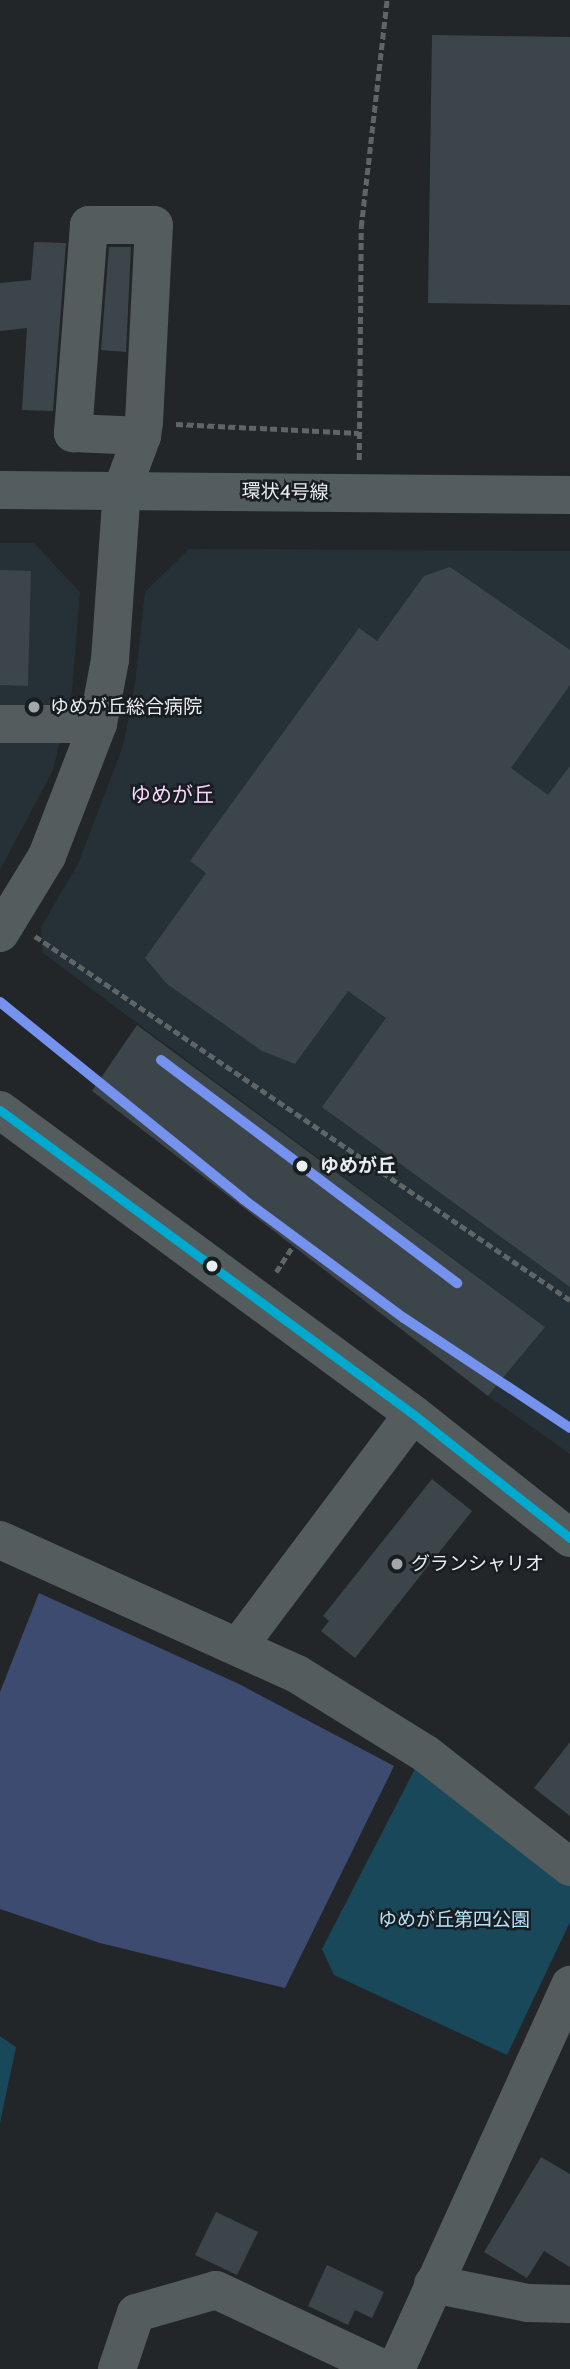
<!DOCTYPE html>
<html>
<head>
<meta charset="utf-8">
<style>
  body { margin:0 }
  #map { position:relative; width:570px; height:2369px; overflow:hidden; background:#222628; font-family:Cabin,"Noto Sans JP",sans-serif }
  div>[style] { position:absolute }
  .built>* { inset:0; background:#253136 }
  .green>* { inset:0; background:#1a485b }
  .water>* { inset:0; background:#3d4b70 }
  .building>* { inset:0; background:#3c454a }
  .path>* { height:4.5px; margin-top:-2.25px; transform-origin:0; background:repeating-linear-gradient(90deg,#5f6566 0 7px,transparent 0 10.5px) }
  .minor>* { height:38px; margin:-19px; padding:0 19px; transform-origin:19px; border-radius:19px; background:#545c5e }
  .major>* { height:38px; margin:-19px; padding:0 19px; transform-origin:19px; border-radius:19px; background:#535d5f }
  .bus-1>* { height:9px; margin:-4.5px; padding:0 4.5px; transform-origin:4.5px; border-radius:4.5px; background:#00a9ce }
  .rail-1>* { height:10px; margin:-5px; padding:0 5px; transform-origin:5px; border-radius:5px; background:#7492ee }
  .dots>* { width:19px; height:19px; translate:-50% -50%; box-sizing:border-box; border:4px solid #171d20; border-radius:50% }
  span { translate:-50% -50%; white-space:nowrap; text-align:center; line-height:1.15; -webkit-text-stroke:5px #171d20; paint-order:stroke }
  .street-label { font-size:19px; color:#e9edf0 }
  .poi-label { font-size:19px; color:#e9edf0 }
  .left { translate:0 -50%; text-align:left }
  .stop-label { font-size:19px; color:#e9edf0; font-weight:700 }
  .park-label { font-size:19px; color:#b2e2fa }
  .neighbourhood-label { font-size:21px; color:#fad7fb }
</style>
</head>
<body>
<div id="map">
  <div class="built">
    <i style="clip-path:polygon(0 543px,34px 543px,80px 592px,72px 691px,53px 770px,0 870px)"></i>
    <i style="clip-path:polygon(189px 549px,570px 551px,570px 1454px,488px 1396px,544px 1326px,43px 953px,41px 927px,78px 864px,123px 746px,135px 684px,145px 592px)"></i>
  </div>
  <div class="green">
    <i style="clip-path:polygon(417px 1765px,570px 1885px,570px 1922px,507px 2055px,334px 1975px,322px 1949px)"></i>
    <i style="clip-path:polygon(0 2036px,16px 2047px,0 2123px)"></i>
  </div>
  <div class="water">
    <i style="clip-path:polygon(39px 1593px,239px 1684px,394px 1766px,285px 1988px,100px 1943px,0 1909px,0 1692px)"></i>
  </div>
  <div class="building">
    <i style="clip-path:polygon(432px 35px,570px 37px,570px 305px,428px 303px)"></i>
    <i style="clip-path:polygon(34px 242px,66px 243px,53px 411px,22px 410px,27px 328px,0 331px,0 283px,31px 280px)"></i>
    <i style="clip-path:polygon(109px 247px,131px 247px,126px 352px,101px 350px)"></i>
    <i style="clip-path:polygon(450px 567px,570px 650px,570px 685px,511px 768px,548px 795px,570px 766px,570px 1287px,322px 1107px,386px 1018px,348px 991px,295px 1064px,262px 1051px,167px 984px,145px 958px,206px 873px,190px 861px,359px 628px,377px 641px,424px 576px)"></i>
    <i style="clip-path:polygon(0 570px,31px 571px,28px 686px,0 685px)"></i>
    <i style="clip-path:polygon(137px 1025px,545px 1327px,488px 1396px,92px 1091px)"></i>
    <i style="clip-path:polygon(432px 1479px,472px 1511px,355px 1658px,321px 1631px,329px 1621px,323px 1616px)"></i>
    <i style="clip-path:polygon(570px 1742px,570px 1816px,534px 1788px)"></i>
    <i style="clip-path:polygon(541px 2157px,570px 2174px,570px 2267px,544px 2251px,527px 2278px,484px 2252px)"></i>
    <i style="clip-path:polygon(216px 2212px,258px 2232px,237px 2275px,195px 2255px)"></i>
    <i style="clip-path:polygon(327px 2265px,384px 2292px,372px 2318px,355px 2310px,348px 2325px,308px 2306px)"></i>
  </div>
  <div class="path">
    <i style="left:176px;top:424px;width:183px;rotate:2.8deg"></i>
    <i style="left:359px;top:460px;width:233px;rotate:-89.5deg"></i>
    <i style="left:361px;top:227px;width:228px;rotate:-83.5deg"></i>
    <i style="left:35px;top:936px;width:647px;rotate:34.23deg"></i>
    <i style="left:276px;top:1272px;width:31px;rotate:-57deg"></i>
  </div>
  <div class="minor">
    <i style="left:0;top:724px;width:98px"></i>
    <i style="left:0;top:933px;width:90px;rotate:-58.6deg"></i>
    <i style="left:47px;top:856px;width:142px;rotate:-68.9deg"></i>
    <i style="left:98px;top:724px;width:65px;rotate:-79.4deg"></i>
    <i style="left:110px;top:660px;width:170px;rotate:-86deg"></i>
    <i style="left:122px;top:490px;width:58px;rotate:-69.7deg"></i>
    <i style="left:142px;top:436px;width:14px;rotate:-82deg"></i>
    <i style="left:144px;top:422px;width:197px;rotate:-87.1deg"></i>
    <i style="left:154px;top:225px;width:65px;rotate:180deg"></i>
    <i style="left:89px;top:225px;width:209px;rotate:94.4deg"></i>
    <i style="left:73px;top:433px;width:69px;rotate:2.5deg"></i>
    <i style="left:0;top:1110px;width:513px;rotate:36.36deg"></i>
    <i style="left:413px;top:1414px;width:200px;rotate:38.3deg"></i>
    <i style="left:0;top:1540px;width:326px;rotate:24.3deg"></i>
    <i style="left:297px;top:1674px;width:152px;rotate:31.8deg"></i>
    <i style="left:426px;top:1754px;width:183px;rotate:38.1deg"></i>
    <i style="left:238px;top:1647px;width:291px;rotate:-53.1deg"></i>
    <i style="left:433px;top:2284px;width:97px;rotate:11.3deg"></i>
    <i style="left:528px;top:2303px;width:42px;rotate:1.4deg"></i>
    <i style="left:117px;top:2369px;width:59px;rotate:-71.3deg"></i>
    <i style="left:136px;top:2313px;width:83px;rotate:-16deg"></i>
    <i style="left:216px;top:2290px;width:186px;rotate:25.2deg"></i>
    <i style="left:396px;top:2369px;width:422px;rotate:-65.6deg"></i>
  </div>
  <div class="major">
    <i style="left:0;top:490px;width:570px;rotate:0.5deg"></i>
  </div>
  <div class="bus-1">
    <i style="left:0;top:1110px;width:513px;rotate:36.36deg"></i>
    <i style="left:413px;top:1414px;width:200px;rotate:38.3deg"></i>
  </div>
  <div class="rail-1">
    <i style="left:0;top:1002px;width:313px;rotate:39deg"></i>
    <i style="left:243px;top:1199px;width:200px;rotate:36.5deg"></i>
    <i style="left:404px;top:1318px;width:199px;rotate:33.5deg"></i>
    <i style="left:161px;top:1060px;width:371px;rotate:37deg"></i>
  </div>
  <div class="dots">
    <i style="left:34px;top:707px;background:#a3a7aa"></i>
    <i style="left:302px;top:1166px;background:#e9edf0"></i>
    <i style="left:212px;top:1266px;background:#e9edf0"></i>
    <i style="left:397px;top:1564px;background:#a3a7aa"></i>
  </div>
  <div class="street-label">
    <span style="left:285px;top:492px;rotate:1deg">環状4号線</span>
  </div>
  <div class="poi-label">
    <span class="left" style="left:50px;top:707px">ゆめが丘総合病院</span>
    <span class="left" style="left:411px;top:1564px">グランシャリオ</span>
  </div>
  <div class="stop-label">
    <span class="left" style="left:320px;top:1166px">ゆめが丘</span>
  </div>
  <div class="park-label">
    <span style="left:454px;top:1920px">ゆめが丘第四公園</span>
  </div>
  <div class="neighbourhood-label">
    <span style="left:172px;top:795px">ゆめが丘</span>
  </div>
</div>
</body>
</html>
